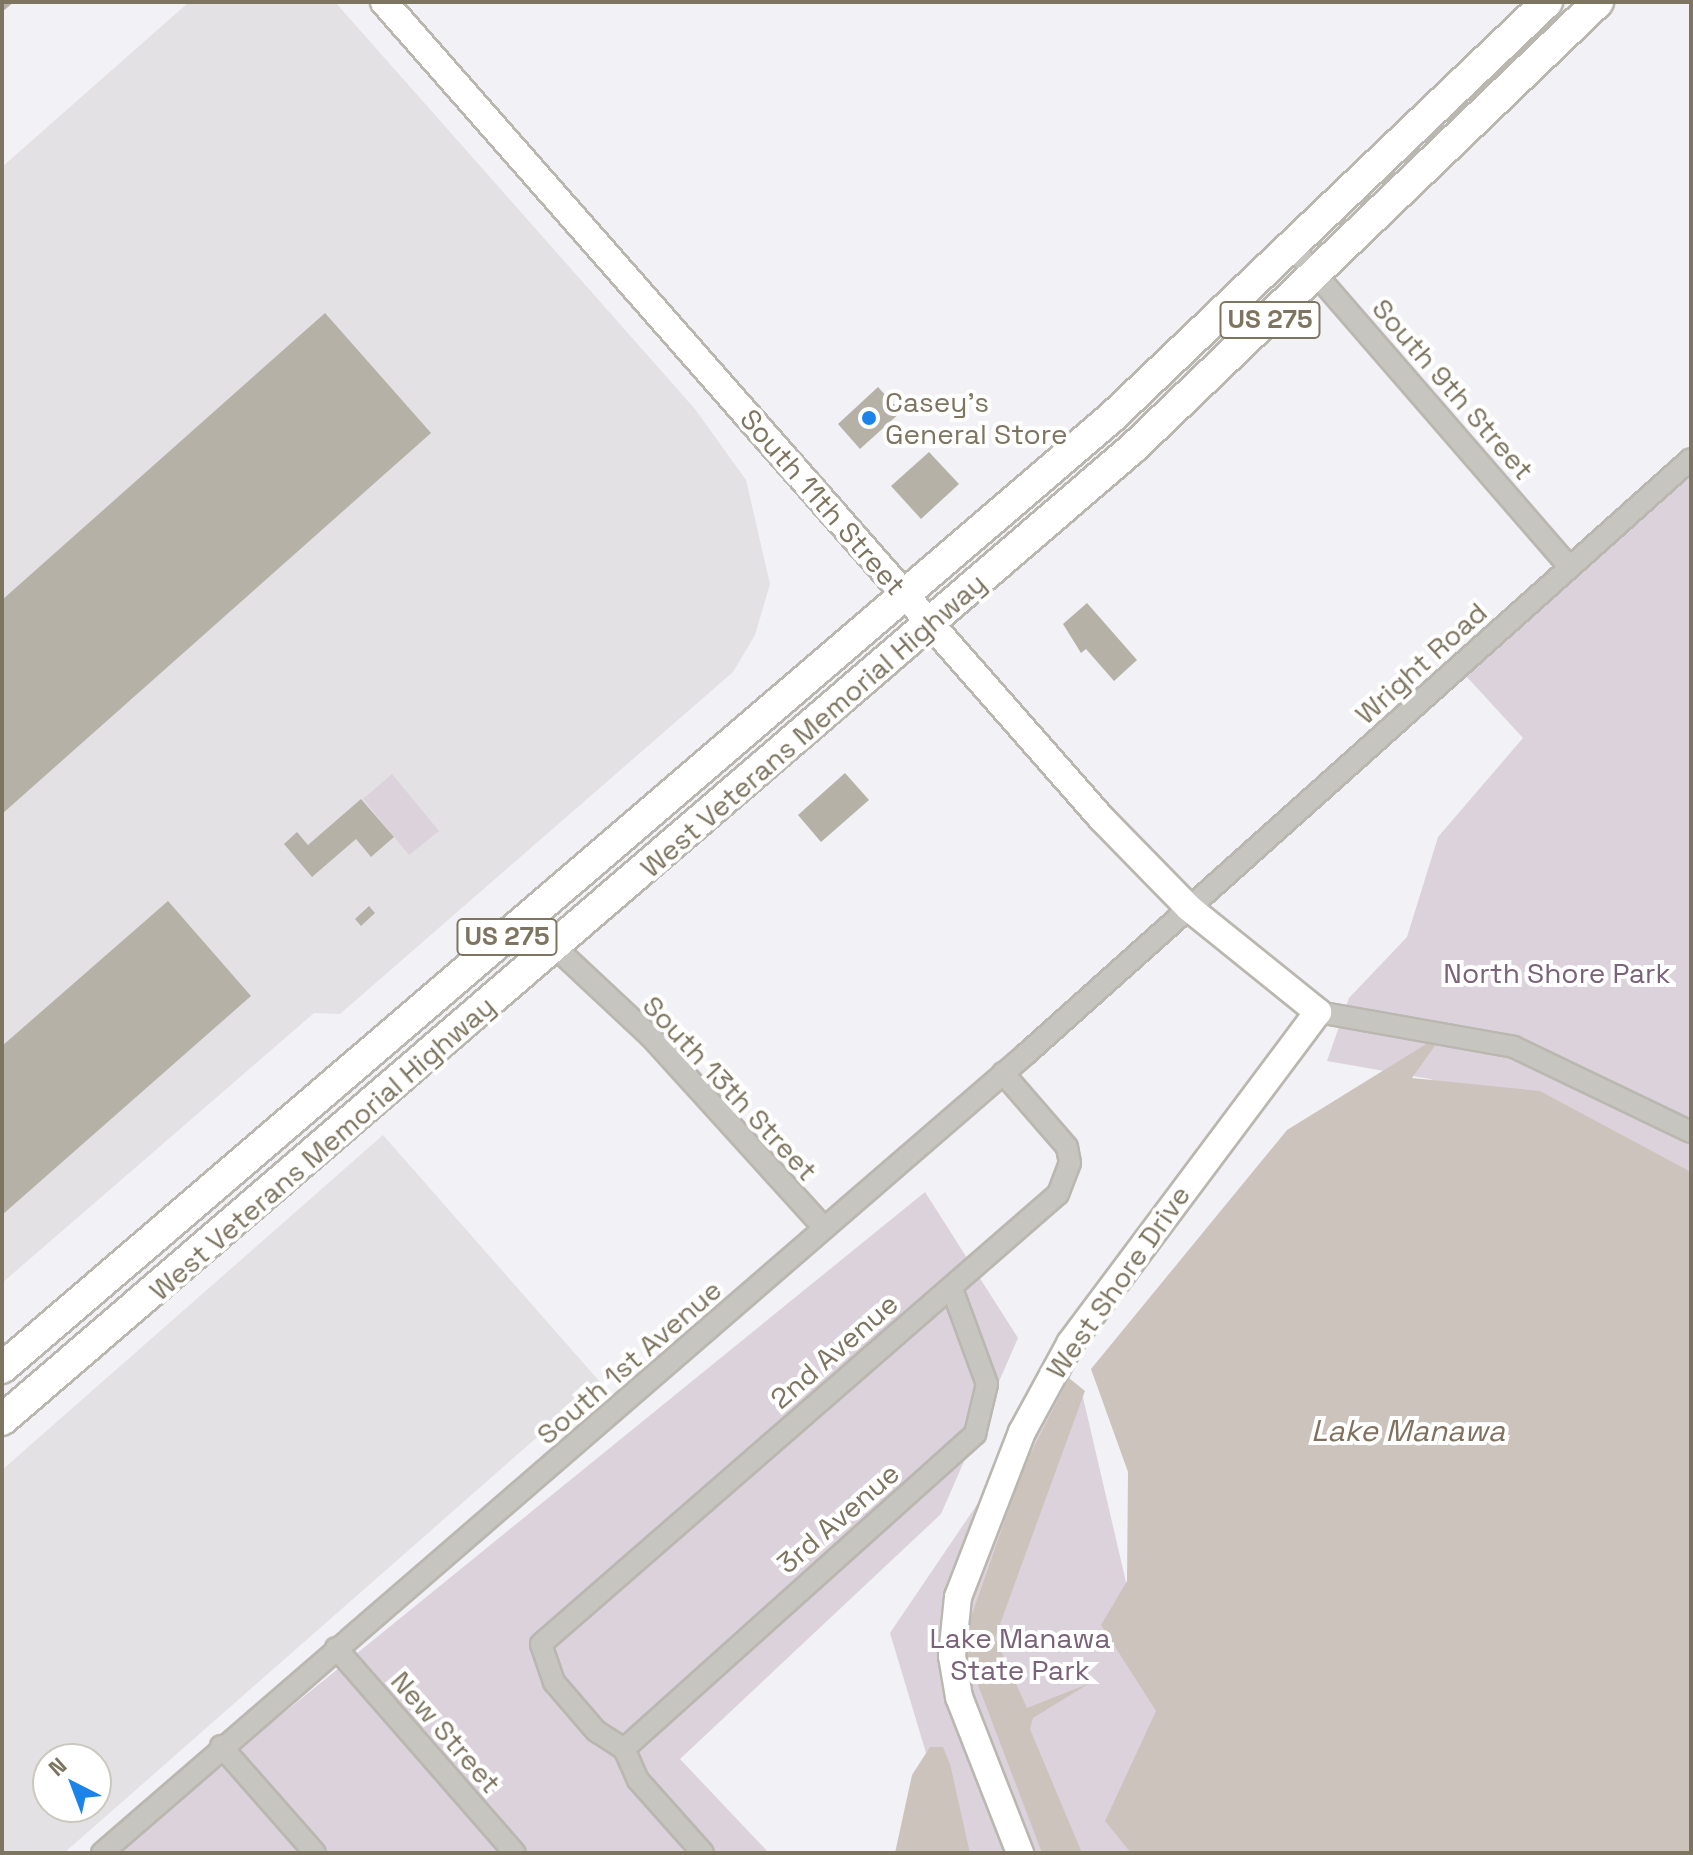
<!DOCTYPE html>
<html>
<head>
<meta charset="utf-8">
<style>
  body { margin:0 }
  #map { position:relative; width:1693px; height:1855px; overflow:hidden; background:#f2f1f5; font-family:"Space Grotesk",sans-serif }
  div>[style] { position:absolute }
  .built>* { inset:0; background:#e3e1e3 }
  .green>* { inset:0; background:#dcd2dc }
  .water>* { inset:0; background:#ccc4bc }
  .building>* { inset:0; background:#b5b1a6 }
  .roads { filter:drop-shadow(2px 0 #bab7b0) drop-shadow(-2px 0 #bab7b0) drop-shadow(0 2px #bab7b0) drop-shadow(0 -2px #bab7b0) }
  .street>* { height:20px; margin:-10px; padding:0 10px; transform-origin:10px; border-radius:10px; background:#c7c5c0 }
  .secondary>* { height:26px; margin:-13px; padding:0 13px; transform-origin:13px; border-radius:13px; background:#fff }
  .primary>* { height:30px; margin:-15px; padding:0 15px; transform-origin:15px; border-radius:15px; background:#fff }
  .dots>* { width:22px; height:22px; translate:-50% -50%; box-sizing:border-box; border:4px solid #fff; border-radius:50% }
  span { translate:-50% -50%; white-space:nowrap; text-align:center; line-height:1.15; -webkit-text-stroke:8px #fff; paint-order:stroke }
  .shield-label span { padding:2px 6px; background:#fff; border:2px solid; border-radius:6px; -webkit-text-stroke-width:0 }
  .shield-label { font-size:26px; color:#7d755f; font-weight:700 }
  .street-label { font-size:28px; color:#7d755f }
  .poi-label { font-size:28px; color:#7d755f }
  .left { translate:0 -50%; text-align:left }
  .park-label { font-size:28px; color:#7a6278 }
  .water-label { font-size:30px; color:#80715f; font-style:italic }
  .frame { position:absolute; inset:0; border:4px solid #7d755f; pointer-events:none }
  .north { position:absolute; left:32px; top:1743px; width:80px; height:80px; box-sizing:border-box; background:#fff; border:2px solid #cbc8bf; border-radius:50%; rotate:318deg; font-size:22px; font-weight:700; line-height:32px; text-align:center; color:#7d755f }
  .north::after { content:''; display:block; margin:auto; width:28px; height:36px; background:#1d83e9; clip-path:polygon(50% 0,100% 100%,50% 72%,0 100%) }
</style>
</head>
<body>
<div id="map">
  <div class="built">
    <i style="clip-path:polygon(189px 2px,335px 2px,695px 409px,746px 480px,770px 584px,755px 635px,733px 672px,340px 1014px,314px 1013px,2px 1283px,2px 167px)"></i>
    <i style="clip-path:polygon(evenodd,383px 1135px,600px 1382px,64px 1853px,2px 1853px,2px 1470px,383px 1135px,48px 1759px,96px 1759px,96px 1807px,48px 1807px,48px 1759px)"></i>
  </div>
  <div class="green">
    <i style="clip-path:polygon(1691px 475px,1691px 1177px,1430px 1079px,1327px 1061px,1349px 998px,1407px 937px,1438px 837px,1523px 738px,1466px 676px)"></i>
    <i style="clip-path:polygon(392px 774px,439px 831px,409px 855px,363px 799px)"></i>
    <i style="clip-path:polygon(925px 1192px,1018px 1338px,941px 1514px,680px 1759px,769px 1853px,111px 1853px)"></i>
    <i style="clip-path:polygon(1062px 1379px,1082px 1393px,1156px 1711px,1171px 1853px,956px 1853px,890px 1633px)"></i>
  </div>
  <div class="water">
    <i style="clip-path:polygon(1444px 1033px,1412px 1078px,1540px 1091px,1691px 1172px,1691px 1853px,1131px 1853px,1105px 1821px,1156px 1711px,1101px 1625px,1127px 1581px,1128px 1472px,1091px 1369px,1287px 1130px)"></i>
    <i style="clip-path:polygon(1069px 1378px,1085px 1391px,995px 1638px,1027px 1708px,1090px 1683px,1033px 1718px,1030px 1729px,1082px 1853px,1042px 1853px,962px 1643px,1023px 1468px)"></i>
    <i style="clip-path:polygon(930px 1747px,943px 1747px,950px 1764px,970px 1853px,895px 1853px,912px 1775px)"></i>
  </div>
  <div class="building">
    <i style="clip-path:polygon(2px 2px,14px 2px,2px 12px)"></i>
    <i style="clip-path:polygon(325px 313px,431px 433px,2px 814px,2px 600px)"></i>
    <i style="clip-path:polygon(878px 387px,901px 412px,860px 449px,838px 424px)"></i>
    <i style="clip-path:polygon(929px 452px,959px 484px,921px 519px,891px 486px)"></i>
    <i style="clip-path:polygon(1087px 603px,1137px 660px,1114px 681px,1086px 649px,1081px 653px,1063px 624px)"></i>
    <i style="clip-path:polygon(845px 773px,869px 800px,821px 842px,798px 815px)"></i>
    <i style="clip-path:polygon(361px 799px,394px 837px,371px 857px,356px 839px,312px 877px,284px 844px,297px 832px,308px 845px)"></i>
    <i style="clip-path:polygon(168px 901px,251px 996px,2px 1215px,2px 1046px)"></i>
    <i style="clip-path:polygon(369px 906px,375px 913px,361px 926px,355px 919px)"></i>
  </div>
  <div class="roads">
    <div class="street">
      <i style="left:1294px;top:249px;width:420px;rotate:49.1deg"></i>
      <i style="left:526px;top:920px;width:171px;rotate:43.1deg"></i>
      <i style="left:651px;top:1037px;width:258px;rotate:47.8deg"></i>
      <i style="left:1318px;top:1012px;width:199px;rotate:10.1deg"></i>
      <i style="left:1514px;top:1047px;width:196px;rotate:25.7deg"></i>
      <i style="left:336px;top:1648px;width:272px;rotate:48.9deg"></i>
      <i style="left:221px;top:1746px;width:142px;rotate:48.7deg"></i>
      <i style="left:624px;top:1749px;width:472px;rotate:-41.9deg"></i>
      <i style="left:975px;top:1434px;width:51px;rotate:-76.5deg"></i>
      <i style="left:987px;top:1384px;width:101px;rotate:-110.2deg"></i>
      <i style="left:102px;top:1853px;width:1222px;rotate:-40.85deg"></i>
      <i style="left:1026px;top:1054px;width:892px;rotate:-41.82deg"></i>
      <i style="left:703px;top:1853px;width:98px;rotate:-131.7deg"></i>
      <i style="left:638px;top:1780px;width:34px;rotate:-114deg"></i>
      <i style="left:624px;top:1749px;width:33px;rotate:-147deg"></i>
      <i style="left:596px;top:1731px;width:65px;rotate:-130.6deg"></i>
      <i style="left:554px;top:1682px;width:40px;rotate:-108.9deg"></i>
      <i style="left:541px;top:1644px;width:685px;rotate:-41.04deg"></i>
      <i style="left:1058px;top:1194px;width:33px;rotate:-69deg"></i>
      <i style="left:1070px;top:1163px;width:16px;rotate:-101deg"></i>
      <i style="left:1067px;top:1147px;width:98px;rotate:-130.9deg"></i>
    </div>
    <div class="secondary">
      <i style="left:384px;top:2px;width:1086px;rotate:48.69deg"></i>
      <i style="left:1101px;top:818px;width:126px;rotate:45.6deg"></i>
      <i style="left:1189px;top:908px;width:166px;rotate:38.9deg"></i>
      <i style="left:1318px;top:1012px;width:414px;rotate:126.8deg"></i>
      <i style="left:1070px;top:1344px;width:100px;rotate:118.6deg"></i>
      <i style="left:1022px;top:1432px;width:177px;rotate:111.2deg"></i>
      <i style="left:958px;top:1597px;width:59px;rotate:95.8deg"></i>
      <i style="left:952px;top:1656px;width:42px;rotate:80.3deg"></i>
      <i style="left:959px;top:1697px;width:168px;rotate:68.6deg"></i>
    </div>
    <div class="primary">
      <i style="left:2px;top:1368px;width:1463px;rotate:-40.59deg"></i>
      <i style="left:1113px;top:416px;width:600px;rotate:-43.65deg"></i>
      <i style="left:2px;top:1420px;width:1493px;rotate:-40.68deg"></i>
      <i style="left:1134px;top:447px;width:643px;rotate:-43.8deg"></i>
    </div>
  </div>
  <div class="dots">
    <i style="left:869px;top:418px;background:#1d83e9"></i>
  </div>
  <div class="shield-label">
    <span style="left:1270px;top:320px">US 275</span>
    <span style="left:507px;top:937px">US 275</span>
  </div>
  <div class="street-label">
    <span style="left:1453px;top:389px;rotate:49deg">South 9th Street</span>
    <span style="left:823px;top:502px;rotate:49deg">South 11th Street</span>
    <span style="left:1421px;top:663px;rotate:-42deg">Wright Road</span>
    <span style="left:813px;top:725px;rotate:-41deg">West Veterans Memorial Highway</span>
    <span style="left:730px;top:1088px;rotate:47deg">South 13th Street</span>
    <span style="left:322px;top:1148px;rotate:-41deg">West Veterans Memorial Highway</span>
    <span style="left:1118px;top:1282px;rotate:-55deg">West Shore Drive</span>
    <span style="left:834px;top:1351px;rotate:-41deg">2nd Avenue</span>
    <span style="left:629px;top:1362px;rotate:-41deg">South 1st Avenue</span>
    <span style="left:838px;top:1518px;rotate:-41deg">3rd Avenue</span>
    <span style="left:446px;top:1732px;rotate:49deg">New Street</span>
  </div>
  <div class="poi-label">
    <span class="left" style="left:885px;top:418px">Casey's<br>General Store</span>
  </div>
  <div class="park-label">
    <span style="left:1557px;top:973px">North Shore Park</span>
    <span style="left:1020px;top:1654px">Lake Manawa<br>State Park</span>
  </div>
  <div class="water-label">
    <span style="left:1408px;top:1431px">Lake Manawa</span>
  </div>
  <div class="frame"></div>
  <div class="north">N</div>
</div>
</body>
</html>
